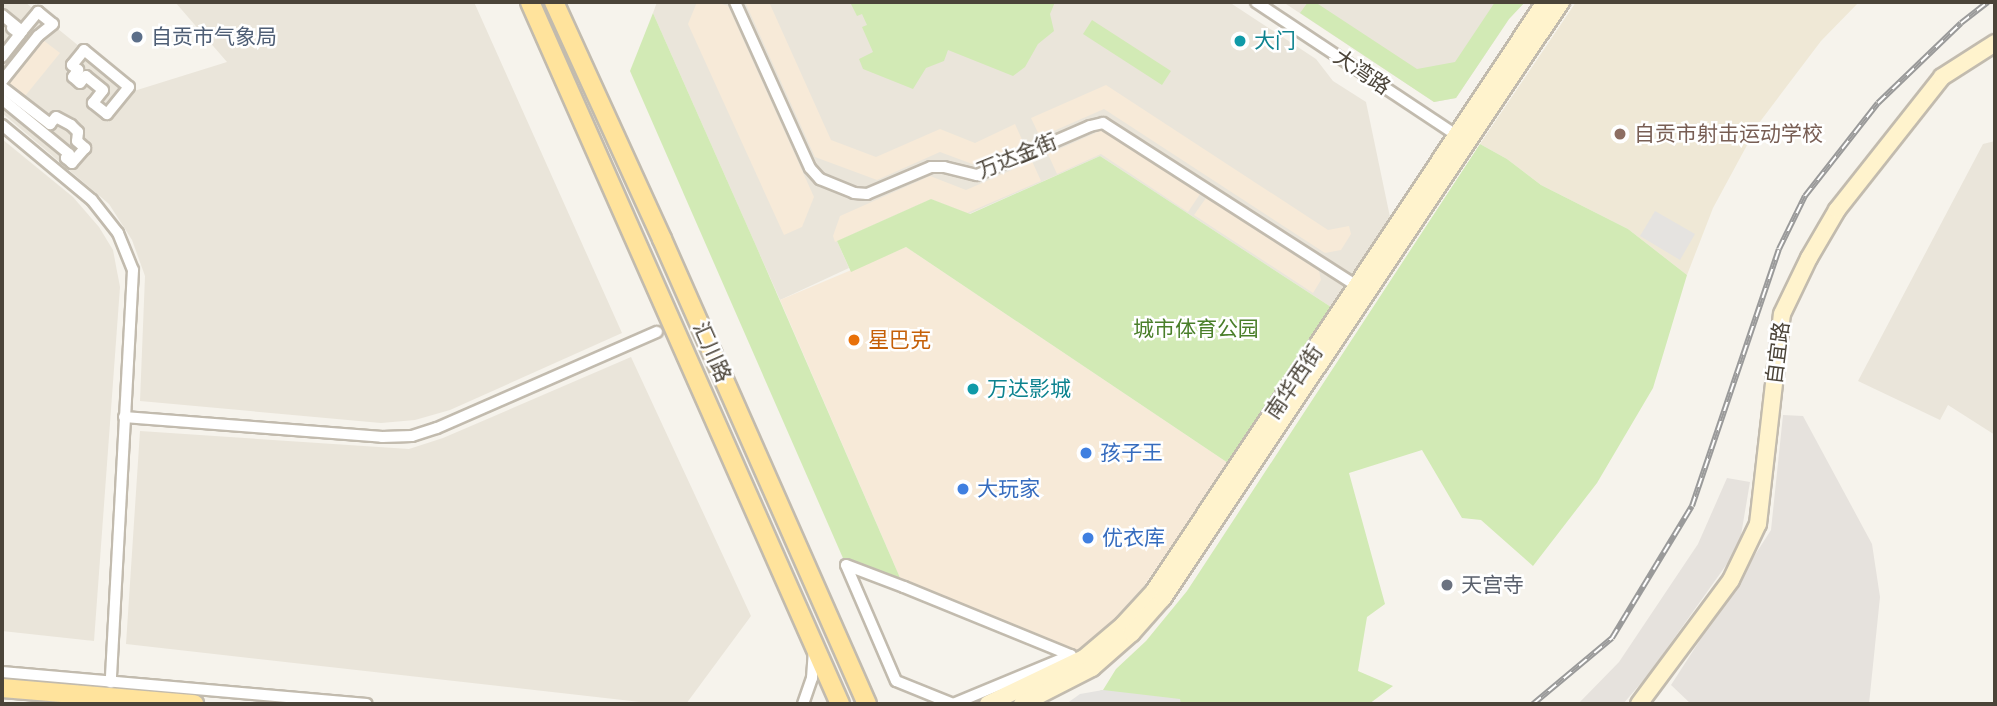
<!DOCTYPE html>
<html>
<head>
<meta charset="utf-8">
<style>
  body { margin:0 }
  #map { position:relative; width:1997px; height:706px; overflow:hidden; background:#f6f3ec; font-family:Poppins,"Noto Sans SC",sans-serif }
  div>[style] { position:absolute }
  .residential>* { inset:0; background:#eae5da }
  .commercial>* { inset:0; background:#f7ead8 }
  .industrial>* { inset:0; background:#e6e2dd }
  .education>* { inset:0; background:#efe8d6 }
  .green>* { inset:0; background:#d2eab5 }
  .parking>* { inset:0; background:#e5e3e0 }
  .roads { filter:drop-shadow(2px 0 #c2bbae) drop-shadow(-2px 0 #c2bbae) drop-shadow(0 2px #c2bbae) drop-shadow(0 -2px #c2bbae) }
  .street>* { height:10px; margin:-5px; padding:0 5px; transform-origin:5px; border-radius:5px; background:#fff }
  .secondary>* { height:16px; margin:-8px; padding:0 8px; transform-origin:8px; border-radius:8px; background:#fff3cd }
  .primary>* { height:18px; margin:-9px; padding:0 9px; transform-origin:9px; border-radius:9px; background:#ffe39c }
  .rail>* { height:6px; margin-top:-3px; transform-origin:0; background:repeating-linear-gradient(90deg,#fff 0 10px,#9a9a9a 0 20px); box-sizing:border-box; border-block:2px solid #9a9a9a }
  .dots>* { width:19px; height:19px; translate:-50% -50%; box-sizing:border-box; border:4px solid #fff; border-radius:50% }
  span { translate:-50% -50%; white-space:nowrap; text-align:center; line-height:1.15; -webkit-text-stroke:5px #fff; paint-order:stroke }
  .service-label { font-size:21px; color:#4e5e75 }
  .left { translate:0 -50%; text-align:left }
  .culture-label { font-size:21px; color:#0d838f }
  .street-label { font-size:21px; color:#4b4439 }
  .education-label { font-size:21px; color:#785e54 }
  .park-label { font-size:21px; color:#4a7f2a }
  .food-label { font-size:21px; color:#c56008 }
  .shop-label { font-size:21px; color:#366cbe }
  .worship-label { font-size:21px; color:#5b616d }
  .frame { position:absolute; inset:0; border:4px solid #4b4439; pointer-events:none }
</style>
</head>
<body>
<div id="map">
  <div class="residential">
    <i style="clip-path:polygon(2px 2px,25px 2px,134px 91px,227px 62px,175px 2px,474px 2px,622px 333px,450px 410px,415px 420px,381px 423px,140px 401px,145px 276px,132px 240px,109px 204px,2px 113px)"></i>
    <i style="clip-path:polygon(657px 2px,1229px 2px,1316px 59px,1333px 81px,1366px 102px,1390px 217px,1331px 307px,1100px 156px,969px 214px,931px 199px,837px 241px,849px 268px,780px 300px,653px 13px)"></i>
    <i style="clip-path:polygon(1283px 2px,1525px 2px,1509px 19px,1456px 98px,1434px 102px)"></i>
    <i style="clip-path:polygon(2px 139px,73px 197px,99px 227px,113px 250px,120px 287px,94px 641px,2px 631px)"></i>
    <i style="clip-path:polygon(1995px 141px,1995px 435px,1948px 405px,1940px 420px,1858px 381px,1983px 144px)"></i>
    <i style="clip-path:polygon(631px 357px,751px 616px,686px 704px,658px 704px,126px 644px,140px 431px,409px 449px,443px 438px)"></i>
  </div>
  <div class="commercial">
    <i style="clip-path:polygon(697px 2px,716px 2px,728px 6px,814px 197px,802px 227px,784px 235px,688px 24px)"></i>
    <i style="clip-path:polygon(745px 2px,769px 2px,831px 140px,876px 157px,940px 129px,975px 143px,1015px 124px,1024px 144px,975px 165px,940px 152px,877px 180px,815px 157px)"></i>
    <i style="clip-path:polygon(39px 37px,60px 53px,21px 101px,2px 85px)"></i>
    <i style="clip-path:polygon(1106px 85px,1328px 230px,1349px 226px,1351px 234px,1341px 250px,1325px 253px,1104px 109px,1040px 137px,1031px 118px)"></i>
    <i style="clip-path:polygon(1102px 130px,1200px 194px,1188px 212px,1101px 154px,1057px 174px,1048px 154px)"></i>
    <i style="clip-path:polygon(1032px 161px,1041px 181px,967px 213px,931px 199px,835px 242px,833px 236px,840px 216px,930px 176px,966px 190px)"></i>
    <i style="clip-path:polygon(1206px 198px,1319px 271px,1321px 280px,1313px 293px,1194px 215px)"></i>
    <i style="clip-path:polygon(906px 247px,1228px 463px,1144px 586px,1105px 629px,1071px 655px,904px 587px,780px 300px)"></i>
  </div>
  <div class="industrial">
    <i style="clip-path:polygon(1783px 415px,1803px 416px,1872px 544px,1880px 597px,1869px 704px,1691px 704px,1671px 685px,1771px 530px)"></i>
    <i style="clip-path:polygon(1727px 478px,1750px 482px,1739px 547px,1648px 675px,1623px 704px,1578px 704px,1619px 662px,1698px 544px)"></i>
  </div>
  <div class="education">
    <i style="clip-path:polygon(1576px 2px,1859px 2px,1821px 41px,1759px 123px,1713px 208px,1687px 275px,1628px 229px,1541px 185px,1507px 159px,1480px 144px)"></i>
  </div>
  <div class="green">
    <i style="clip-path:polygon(850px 2px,1055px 2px,1050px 14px,1054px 31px,1038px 44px,1025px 67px,1013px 76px,948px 50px,944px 61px,926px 68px,913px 89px,863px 69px,859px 59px,873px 52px,862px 27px,867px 25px,862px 14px,857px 16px)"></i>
    <i style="clip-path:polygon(1308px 2px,1315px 2px,1417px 69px,1455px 62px,1495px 2px,1525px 2px,1509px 19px,1456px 98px,1434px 102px,1300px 13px)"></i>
    <i style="clip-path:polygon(653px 13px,757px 248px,904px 587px,846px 565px,630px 71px)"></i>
    <i style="clip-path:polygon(1092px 20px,1171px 71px,1162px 85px,1083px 34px)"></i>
    <i style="clip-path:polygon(1480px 144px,1507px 159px,1541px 185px,1628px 229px,1687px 275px,1653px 388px,1597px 483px,1533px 566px,1481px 520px,1462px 518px,1422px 450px,1349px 473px,1385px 604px,1367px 617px,1358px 671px,1393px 686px,1369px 704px,1172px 704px,1096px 692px,1103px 690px,1116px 669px,1146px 641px,1187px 591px)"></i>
    <i style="clip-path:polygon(1100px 156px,1331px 307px,1228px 463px,906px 247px,851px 272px,837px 241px,931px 199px,970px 214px)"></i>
  </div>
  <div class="parking">
    <i style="clip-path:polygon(1655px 211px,1695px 234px,1680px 260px,1640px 236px)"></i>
    <i style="clip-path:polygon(1103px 690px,1180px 699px,1181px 704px,1066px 704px,1080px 694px)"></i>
  </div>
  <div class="roads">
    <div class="street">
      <i style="left:735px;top:2px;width:182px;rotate:65.7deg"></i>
      <i style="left:810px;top:168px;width:15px;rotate:48deg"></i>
      <i style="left:820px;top:179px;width:37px;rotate:22deg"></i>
      <i style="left:854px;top:193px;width:13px;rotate:4deg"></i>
      <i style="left:867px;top:194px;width:69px;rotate:-22.9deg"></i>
      <i style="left:931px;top:167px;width:13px"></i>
      <i style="left:944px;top:167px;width:34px;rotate:14deg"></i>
      <i style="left:977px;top:175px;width:123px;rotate:-23.4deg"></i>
      <i style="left:1090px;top:126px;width:13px;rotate:-13deg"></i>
      <i style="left:1103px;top:123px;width:305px;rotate:32.7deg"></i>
      <i style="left:1256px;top:2px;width:246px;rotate:33.6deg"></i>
      <i style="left:2px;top:15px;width:26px;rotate:39deg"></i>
      <i style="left:22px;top:31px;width:25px;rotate:-50deg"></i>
      <i style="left:38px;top:12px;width:19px;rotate:39deg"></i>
      <i style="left:53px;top:24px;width:19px;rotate:141deg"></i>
      <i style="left:38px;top:36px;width:58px;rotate:128.7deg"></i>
      <i style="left:84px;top:50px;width:58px;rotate:39.4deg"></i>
      <i style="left:129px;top:87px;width:35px;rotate:129deg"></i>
      <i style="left:107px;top:114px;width:18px;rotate:-142deg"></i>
      <i style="left:93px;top:103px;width:16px;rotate:-52deg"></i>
      <i style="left:103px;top:90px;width:22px;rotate:-141deg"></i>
      <i style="left:86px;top:76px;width:9px;rotate:131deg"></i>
      <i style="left:80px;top:83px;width:9px;rotate:-139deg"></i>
      <i style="left:73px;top:77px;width:9px;rotate:-54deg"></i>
      <i style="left:78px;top:70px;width:8px;rotate:-140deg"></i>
      <i style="left:72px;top:65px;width:19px;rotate:-51deg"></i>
      <i style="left:2px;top:57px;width:29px;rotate:-52deg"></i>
      <i style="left:20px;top:34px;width:10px;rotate:-143deg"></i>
      <i style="left:2px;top:87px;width:61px;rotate:37.6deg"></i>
      <i style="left:50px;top:124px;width:9px;rotate:-49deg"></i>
      <i style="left:56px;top:117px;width:17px;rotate:28deg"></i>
      <i style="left:71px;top:125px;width:10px;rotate:45deg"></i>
      <i style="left:78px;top:132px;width:9px;rotate:96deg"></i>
      <i style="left:77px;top:141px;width:11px;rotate:41deg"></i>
      <i style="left:85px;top:148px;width:20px;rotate:131deg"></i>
      <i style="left:72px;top:163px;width:8px;rotate:-140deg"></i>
      <i style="left:66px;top:158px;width:5px;rotate:-53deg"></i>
      <i style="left:69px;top:154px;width:87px;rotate:-140.6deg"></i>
      <i style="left:2px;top:125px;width:117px;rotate:39.8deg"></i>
      <i style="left:92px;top:200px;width:42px;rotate:51.8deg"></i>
      <i style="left:118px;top:233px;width:40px;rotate:68deg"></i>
      <i style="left:133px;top:270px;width:413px;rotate:93.1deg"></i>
      <i style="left:124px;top:417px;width:259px;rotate:4.4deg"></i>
      <i style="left:382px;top:437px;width:30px;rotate:-2deg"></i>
      <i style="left:412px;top:436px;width:26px;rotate:-18deg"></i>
      <i style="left:437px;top:428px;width:240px;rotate:-23.6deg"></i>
      <i style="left:846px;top:565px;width:62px;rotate:20.8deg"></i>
      <i style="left:904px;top:587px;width:180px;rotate:22.2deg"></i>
      <i style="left:1071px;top:655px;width:128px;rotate:157.4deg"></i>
      <i style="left:953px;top:704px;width:61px;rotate:-158deg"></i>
      <i style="left:896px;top:681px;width:126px;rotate:-113.3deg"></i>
      <i style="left:2px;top:672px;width:366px;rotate:5deg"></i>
      <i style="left:803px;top:704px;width:28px;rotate:-71deg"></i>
      <i style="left:812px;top:678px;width:26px;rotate:-86deg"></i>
    </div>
    <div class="secondary">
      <i style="left:988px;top:704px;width:106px;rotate:-25.6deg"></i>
      <i style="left:1084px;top:658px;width:51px;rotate:-40.2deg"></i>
      <i style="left:1123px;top:625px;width:46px;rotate:-47.6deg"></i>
      <i style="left:1154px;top:591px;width:707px;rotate:-56.42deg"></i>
      <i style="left:1022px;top:704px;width:79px;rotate:-27.2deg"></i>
      <i style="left:1092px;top:668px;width:53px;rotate:-41.2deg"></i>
      <i style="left:1132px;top:633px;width:47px;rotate:-48.5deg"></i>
      <i style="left:1163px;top:598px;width:717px;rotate:-56.27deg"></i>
      <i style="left:1639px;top:704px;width:154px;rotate:-53.4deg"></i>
      <i style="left:1731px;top:580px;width:62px;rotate:-64.3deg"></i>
      <i style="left:1758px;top:524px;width:211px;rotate:-83.5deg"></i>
      <i style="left:1782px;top:314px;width:62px;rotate:-64.3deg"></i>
      <i style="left:1809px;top:258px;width:56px;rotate:-59.7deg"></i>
      <i style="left:1837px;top:210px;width:169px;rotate:-51.7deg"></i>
      <i style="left:1942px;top:77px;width:63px;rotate:-32.7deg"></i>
    </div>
    <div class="primary">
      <i style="left:530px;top:2px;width:767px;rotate:66.17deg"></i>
      <i style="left:554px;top:2px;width:260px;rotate:65.5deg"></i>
      <i style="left:662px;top:239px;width:508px;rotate:66.21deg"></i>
      <i style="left:2px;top:688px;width:193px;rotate:4.8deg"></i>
    </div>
  </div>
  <div class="rail">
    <i style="left:1533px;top:704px;width:103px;rotate:-39.9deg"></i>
    <i style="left:1612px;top:638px;width:154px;rotate:-58.8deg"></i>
    <i style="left:1692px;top:506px;width:271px;rotate:-71.3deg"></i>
    <i style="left:1779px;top:249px;width:59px;rotate:-63.9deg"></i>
    <i style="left:1805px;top:196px;width:118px;rotate:-51.9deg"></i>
    <i style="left:1878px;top:103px;width:115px;rotate:-43.9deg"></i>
    <i style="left:1961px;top:23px;width:34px;rotate:-38deg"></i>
  </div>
  <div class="dots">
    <i style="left:137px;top:37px;background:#5c6f8a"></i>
    <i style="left:1240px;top:41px;background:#0f9aa8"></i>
    <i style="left:1620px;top:134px;background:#8d6e63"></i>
    <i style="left:854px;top:340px;background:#e8710a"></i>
    <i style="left:973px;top:389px;background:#0f9aa8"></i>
    <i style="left:1086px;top:453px;background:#3f7fe0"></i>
    <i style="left:963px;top:489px;background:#3f7fe0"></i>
    <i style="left:1088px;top:538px;background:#3f7fe0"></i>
    <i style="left:1447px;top:585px;background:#6b7280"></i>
  </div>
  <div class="service-label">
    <span class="left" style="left:151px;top:37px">自贡市气象局</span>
  </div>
  <div class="culture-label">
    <span class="left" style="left:1254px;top:41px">大门</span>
    <span class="left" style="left:987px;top:389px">万达影城</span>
  </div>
  <div class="street-label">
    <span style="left:1362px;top:72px;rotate:34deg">大湾路</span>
    <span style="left:1017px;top:156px;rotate:-22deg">万达金街</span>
    <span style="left:712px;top:352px;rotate:66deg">汇川路</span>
    <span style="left:1778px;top:353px;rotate:-83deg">自宜路</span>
    <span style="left:1294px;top:382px;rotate:-56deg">南华西街</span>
  </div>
  <div class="education-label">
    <span class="left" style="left:1634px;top:134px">自贡市射击运动学校</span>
  </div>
  <div class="park-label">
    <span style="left:1196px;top:329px">城市体育公园</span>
  </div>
  <div class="food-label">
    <span class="left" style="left:868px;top:340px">星巴克</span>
  </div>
  <div class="shop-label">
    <span class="left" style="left:1100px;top:453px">孩子王</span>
    <span class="left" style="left:977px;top:489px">大玩家</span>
    <span class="left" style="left:1102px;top:538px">优衣库</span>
  </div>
  <div class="worship-label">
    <span class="left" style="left:1461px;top:585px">天宫寺</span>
  </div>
  <div class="frame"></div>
</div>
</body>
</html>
